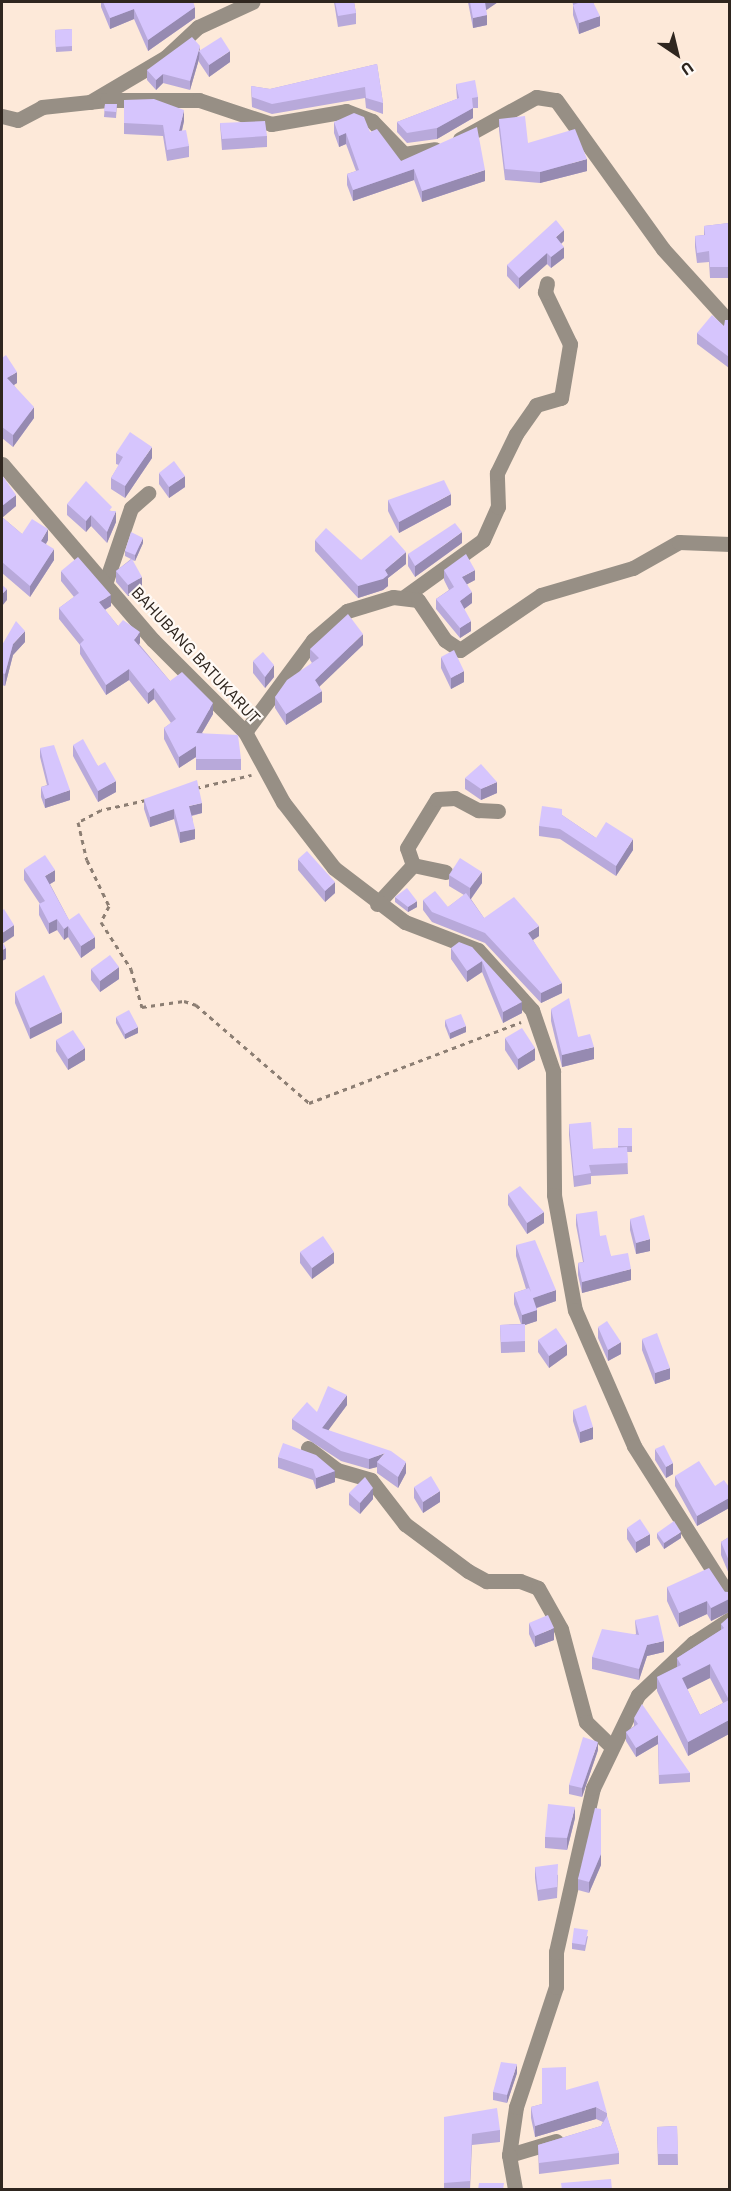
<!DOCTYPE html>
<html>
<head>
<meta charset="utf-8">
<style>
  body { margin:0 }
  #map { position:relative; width:731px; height:2191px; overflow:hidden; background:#fde9d9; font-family:"IBM Plex Sans",sans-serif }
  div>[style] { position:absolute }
  .path>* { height:3px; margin-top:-1.5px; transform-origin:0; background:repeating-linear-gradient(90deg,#8c7e73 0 4.5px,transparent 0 9px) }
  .minor>* { height:15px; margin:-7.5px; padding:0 7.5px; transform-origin:7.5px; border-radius:7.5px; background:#978f85 }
  .tertiary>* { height:15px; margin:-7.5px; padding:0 7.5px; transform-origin:7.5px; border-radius:7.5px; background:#978f85 }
  .wall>* { inset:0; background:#b8a9da }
  .shaded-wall>* { inset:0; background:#968ab1 }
  .building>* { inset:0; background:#d6c5fd }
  span { translate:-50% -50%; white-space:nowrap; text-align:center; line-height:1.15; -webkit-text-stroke:4.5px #fffaf6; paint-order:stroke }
  .street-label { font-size:16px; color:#2f261f }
  .frame { position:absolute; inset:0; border:3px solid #2f261f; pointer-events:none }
  .north { position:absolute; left:647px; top:24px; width:60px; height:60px; -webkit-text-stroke:4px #fffaf6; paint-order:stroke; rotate:145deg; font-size:16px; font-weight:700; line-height:24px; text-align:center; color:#2f261f }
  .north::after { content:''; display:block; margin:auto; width:21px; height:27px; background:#2f261f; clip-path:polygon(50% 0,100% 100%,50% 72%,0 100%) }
</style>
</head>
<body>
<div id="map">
  <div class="path">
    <i style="left:196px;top:788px;width:57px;rotate:-13.3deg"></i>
    <i style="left:146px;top:800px;width:46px;rotate:167.5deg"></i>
    <i style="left:101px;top:810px;width:26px;rotate:152deg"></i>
    <i style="left:78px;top:822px;width:39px;rotate:77deg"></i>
    <i style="left:87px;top:860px;width:51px;rotate:64.4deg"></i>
    <i style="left:109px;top:906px;width:18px;rotate:117deg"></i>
    <i style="left:101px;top:922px;width:56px;rotate:57.4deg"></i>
    <i style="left:131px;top:969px;width:40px;rotate:74deg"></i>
    <i style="left:142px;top:1007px;width:42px;rotate:-8.1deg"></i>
    <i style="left:184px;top:1001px;width:13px;rotate:18deg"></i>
    <i style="left:196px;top:1005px;width:150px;rotate:40.9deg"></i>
    <i style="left:309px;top:1103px;width:227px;rotate:-20.9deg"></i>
  </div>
  <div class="minor">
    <i style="left:90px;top:102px;width:88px;rotate:-30.6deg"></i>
    <i style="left:166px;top:57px;width:44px;rotate:-43.2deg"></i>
    <i style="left:198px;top:27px;width:60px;rotate:-24.8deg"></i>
    <i style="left:2px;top:116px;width:16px;rotate:14deg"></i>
    <i style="left:18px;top:120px;width:27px;rotate:-28deg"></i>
    <i style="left:42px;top:107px;width:65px;rotate:-6.1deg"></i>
    <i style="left:107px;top:100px;width:92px"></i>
    <i style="left:199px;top:100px;width:76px;rotate:18.4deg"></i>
    <i style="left:271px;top:124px;width:76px;rotate:-9.8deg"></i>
    <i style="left:346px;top:111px;width:28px;rotate:21deg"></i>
    <i style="left:372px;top:121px;width:46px;rotate:45.9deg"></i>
    <i style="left:404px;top:154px;width:31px;rotate:-9deg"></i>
    <i style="left:460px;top:139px;width:87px;rotate:-28.9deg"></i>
    <i style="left:536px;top:97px;width:20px;rotate:9deg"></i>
    <i style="left:556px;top:100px;width:183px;rotate:54.3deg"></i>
    <i style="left:663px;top:249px;width:100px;rotate:47.8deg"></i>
    <i style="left:106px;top:581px;width:77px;rotate:-71.1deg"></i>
    <i style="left:131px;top:508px;width:23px;rotate:-41deg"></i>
    <i style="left:404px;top:597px;width:97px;rotate:-35.8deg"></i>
    <i style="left:483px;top:540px;width:36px;rotate:-66deg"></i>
    <i style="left:498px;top:507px;width:34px;rotate:-92deg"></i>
    <i style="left:497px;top:473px;width:43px;rotate:-64deg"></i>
    <i style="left:516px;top:434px;width:35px;rotate:-55deg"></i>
    <i style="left:536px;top:405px;width:26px;rotate:-16deg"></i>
    <i style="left:561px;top:398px;width:55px;rotate:-80.5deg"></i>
    <i style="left:570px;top:344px;width:58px;rotate:-115.7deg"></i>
    <i style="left:545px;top:292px;width:9px;rotate:-77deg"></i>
    <i style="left:245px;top:732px;width:114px;rotate:-53.5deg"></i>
    <i style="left:313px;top:640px;width:45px;rotate:-40.5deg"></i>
    <i style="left:347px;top:611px;width:48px;rotate:-16.9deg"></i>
    <i style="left:393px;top:597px;width:25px;rotate:7deg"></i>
    <i style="left:418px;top:600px;width:48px;rotate:56deg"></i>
    <i style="left:445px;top:640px;width:18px;rotate:34deg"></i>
    <i style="left:460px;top:650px;width:98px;rotate:-34.2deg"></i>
    <i style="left:541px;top:595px;width:96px;rotate:-16.4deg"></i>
    <i style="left:633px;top:568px;width:53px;rotate:-29.5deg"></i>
    <i style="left:679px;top:542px;width:51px;rotate:2.2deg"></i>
    <i style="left:413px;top:865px;width:18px;rotate:-109deg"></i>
    <i style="left:407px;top:848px;width:57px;rotate:-58.5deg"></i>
    <i style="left:437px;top:799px;width:18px;rotate:-3deg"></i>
    <i style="left:455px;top:798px;width:26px;rotate:28deg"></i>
    <i style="left:478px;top:810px;width:20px;rotate:3deg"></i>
    <i style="left:377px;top:904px;width:53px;rotate:-47.3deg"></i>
    <i style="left:413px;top:865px;width:33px;rotate:12deg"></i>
    <i style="left:308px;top:1448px;width:36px;rotate:37deg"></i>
    <i style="left:337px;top:1470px;width:35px;rotate:16deg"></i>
    <i style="left:371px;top:1480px;width:56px;rotate:52.3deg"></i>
    <i style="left:405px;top:1524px;width:79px;rotate:36.7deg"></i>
    <i style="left:468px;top:1571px;width:21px;rotate:29deg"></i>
    <i style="left:486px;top:1581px;width:34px"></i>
    <i style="left:520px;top:1581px;width:19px;rotate:21deg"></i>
    <i style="left:538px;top:1588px;width:47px;rotate:60.7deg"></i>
    <i style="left:561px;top:1629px;width:96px;rotate:75deg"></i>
    <i style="left:586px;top:1722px;width:33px;rotate:44deg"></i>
    <i style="left:556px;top:2141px;width:49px;rotate:163.4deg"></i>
    <i style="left:509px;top:2155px;width:49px;rotate:-81.7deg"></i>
    <i style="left:516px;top:2107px;width:126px;rotate:-71.6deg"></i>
    <i style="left:556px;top:1987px;width:35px;rotate:-90deg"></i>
    <i style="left:556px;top:1952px;width:168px;rotate:-77.3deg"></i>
    <i style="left:593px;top:1788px;width:103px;rotate:-64.2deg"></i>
    <i style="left:638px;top:1695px;width:76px;rotate:-43.4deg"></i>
    <i style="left:693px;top:1643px;width:44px;rotate:-33deg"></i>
    <i style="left:509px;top:2155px;width:36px;rotate:80deg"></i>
  </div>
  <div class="tertiary">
    <i style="left:2px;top:464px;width:232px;rotate:49.4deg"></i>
    <i style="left:153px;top:640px;width:130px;rotate:45deg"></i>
    <i style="left:245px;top:732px;width:80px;rotate:61.5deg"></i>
    <i style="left:283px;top:802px;width:83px;rotate:52.3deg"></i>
    <i style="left:334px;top:868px;width:89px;rotate:37.3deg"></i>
    <i style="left:405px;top:922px;width:78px;rotate:21deg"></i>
    <i style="left:478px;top:950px;width:81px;rotate:48deg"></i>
    <i style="left:532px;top:1010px;width:65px;rotate:71deg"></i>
    <i style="left:553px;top:1071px;width:124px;rotate:89.5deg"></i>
    <i style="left:554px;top:1195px;width:117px;rotate:79.7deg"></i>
    <i style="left:575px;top:1310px;width:148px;rotate:66.5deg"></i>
    <i style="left:634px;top:1446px;width:179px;rotate:57.6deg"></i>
  </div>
  <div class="wall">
    <i style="clip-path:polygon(101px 2px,193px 2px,195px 18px,148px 51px,134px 19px,110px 29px,101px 7px)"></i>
    <i style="clip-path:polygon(334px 2px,354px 2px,356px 13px,356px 24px,338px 27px)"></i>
    <i style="clip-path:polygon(468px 2px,498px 2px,486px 10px,487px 25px,473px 28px)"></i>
    <i style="clip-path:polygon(572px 2px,593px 2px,600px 26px,579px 34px,573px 15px,573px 4px)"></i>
    <i style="clip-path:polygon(72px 29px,72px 51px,56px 52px,55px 30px)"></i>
    <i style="clip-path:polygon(200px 51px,230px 62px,209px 77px,199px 62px,199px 59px,190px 90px,163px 83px,156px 90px,147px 80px,147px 70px)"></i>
    <i style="clip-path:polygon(377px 64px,383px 103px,383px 114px,366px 108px,365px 98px,272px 114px,252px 107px,251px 86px,270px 89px)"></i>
    <i style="clip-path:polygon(456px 84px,478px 97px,478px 108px,473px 108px,473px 118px,437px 139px,407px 143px,397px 132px,397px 122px,457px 99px)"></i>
    <i style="clip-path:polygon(124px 100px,184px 121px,182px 131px,189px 146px,189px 157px,167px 161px,163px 136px,124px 134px)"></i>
    <i style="clip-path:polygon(105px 104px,117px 104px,116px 118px,104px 117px)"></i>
    <i style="clip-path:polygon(499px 119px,528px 143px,587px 171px,540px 183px,505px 180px,499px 130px)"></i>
    <i style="clip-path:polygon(334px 122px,370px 132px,401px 161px,485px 181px,422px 202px,414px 180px,353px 201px,347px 185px,347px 174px,356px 171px,346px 144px,339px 147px,334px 133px)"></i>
    <i style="clip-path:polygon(220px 123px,267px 136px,267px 147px,222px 150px)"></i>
    <i style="clip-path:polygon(729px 223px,729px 278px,710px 278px,709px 262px,697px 263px,695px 247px,695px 236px,704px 235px,704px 226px)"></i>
    <i style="clip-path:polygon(564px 241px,561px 244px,564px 258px,551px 268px,547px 264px,519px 289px,507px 276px,507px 265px)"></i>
    <i style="clip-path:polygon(729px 320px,729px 368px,697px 344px,697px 333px,724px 326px)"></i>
    <i style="clip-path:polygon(2px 358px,17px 383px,14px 385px,34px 418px,13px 447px,2px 438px)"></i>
    <i style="clip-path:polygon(116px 453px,152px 458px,125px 498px,111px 489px,111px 478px,119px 465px,116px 464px)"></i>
    <i style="clip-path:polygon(159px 473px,185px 487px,169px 498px,159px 484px)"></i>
    <i style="clip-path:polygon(2px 475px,16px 506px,2px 517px,22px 534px,48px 540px,46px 544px,54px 560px,30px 597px,2px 573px)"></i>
    <i style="clip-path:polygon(388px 500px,451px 505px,399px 533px,388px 511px)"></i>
    <i style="clip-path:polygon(67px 504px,112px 511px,116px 522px,107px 543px,91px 526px,86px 532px,67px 515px)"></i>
    <i style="clip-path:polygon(315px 540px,361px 560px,406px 564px,388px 578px,388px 586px,383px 590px,358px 598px,315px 551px)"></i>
    <i style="clip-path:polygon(143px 543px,135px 561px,132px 560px,142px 588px,128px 596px,116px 582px,116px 571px,131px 559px,125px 556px,125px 551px)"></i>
    <i style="clip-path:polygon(462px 543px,415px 577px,408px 566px,408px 554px)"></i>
    <i style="clip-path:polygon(444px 570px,475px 580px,467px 584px,472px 603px,464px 609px,471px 631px,460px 638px,436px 609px,436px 599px,449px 590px,444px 580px)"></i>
    <i style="clip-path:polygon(61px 571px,111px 606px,105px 610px,118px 626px,140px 643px,139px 644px,170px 681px,213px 714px,202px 733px,241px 759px,241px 770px,196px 770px,196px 757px,179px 768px,164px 739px,164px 728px,171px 723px,154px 699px,148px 704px,129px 680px,106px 695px,80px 654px,80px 645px,59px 619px,59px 608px,74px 597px,61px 581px)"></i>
    <i style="clip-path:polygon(25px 642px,13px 655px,5px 686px,2px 685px,2px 645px)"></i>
    <i style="clip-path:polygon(363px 645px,319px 686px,322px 702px,286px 725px,275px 708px,275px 697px,312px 663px,310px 660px,310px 649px)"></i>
    <i style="clip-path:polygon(441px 657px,464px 682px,451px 689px,441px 668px)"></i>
    <i style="clip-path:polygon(253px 661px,274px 677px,265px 688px,253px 673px)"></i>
    <i style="clip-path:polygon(73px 745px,98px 766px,116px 792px,98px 802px,73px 756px)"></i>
    <i style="clip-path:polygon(40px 748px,70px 800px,45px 808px,41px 797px,41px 787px,47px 785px,40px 757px)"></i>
    <i style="clip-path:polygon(465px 778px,497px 793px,481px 800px,465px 789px)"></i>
    <i style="clip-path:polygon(144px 799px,202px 813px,192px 816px,195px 839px,180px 843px,174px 819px,150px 827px,144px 809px)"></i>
    <i style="clip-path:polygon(562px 815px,596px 838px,633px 850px,616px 876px,560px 839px,539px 836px,539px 826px)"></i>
    <i style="clip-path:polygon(298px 859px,335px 893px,325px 902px,298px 870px)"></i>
    <i style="clip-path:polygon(24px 869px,55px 881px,50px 884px,69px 920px,95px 948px,81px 958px,68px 937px,64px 940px,57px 930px,49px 934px,39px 915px,39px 904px,40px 904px,24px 880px)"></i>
    <i style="clip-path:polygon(449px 875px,482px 883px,471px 899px,484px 918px,539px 936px,533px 940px,562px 993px,541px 1003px,485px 943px,432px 922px,423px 910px,423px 900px,448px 907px,464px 895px,449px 886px)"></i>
    <i style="clip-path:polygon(395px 897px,417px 907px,408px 912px,395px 902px)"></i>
    <i style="clip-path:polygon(472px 947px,522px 1013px,503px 1023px,482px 972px,467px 982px,451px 959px,451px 948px)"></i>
    <i style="clip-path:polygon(91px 969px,119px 979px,100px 992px,91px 980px)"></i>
    <i style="clip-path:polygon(15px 992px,62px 1023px,30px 1039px,15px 1003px)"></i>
    <i style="clip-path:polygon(551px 1009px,578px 1037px,594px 1059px,562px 1067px,551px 1021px)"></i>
    <i style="clip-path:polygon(116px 1017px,138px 1033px,125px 1039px,116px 1023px)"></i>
    <i style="clip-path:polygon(445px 1020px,466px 1032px,450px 1039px,445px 1026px)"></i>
    <i style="clip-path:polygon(505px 1038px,535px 1060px,518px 1070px,505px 1050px)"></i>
    <i style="clip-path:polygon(56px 1040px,85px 1060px,68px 1070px,56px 1051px)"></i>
    <i style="clip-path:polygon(569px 1124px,593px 1149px,618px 1148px,618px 1128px,632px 1128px,632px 1152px,627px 1152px,628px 1174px,591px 1176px,591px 1184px,574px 1187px,569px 1135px)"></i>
    <i style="clip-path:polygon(508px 1194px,544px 1223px,527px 1234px,508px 1205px)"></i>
    <i style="clip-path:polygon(576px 1214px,600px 1236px,611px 1256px,631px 1280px,582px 1293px,578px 1275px,578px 1263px,583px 1262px,576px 1225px)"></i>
    <i style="clip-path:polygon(630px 1219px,650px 1251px,636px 1254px,630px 1230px)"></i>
    <i style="clip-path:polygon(516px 1245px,556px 1301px,537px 1308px,537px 1321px,525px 1325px,525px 1352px,501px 1353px,500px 1325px,521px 1324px,514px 1304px,514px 1293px,526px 1289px,516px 1256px)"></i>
    <i style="clip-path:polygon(300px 1252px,334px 1263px,312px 1279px,300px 1263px)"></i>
    <i style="clip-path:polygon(598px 1327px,621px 1354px,608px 1361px,598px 1338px)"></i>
    <i style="clip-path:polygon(642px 1339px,670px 1379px,655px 1384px,642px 1350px)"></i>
    <i style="clip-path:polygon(538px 1340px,567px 1355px,549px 1368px,538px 1352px)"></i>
    <i style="clip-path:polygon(347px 1405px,328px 1430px,406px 1473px,398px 1488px,377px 1473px,377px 1467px,369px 1469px,341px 1461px,292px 1429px,292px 1419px,317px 1412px)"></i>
    <i style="clip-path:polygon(573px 1410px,593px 1439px,580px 1443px,573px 1421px)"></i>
    <i style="clip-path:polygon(655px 1449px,673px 1474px,666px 1478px,655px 1460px)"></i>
    <i style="clip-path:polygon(278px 1457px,335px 1471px,335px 1482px,316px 1489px,313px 1480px,278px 1468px)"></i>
    <i style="clip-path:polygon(675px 1476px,715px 1486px,729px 1487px,729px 1508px,697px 1526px,675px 1486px)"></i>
    <i style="clip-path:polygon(414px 1487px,440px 1502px,423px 1513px,414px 1498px)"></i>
    <i style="clip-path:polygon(349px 1493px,373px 1499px,360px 1514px,349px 1505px)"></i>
    <i style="clip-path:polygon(627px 1528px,650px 1545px,636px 1553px,627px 1539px)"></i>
    <i style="clip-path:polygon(657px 1533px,681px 1538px,664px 1549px,657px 1538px)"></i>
    <i style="clip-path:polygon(729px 1537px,729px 1574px,721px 1555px,721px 1542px)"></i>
    <i style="clip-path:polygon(667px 1587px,729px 1592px,729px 1612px,711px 1621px,707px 1614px,679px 1627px,667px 1601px)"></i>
    <i style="clip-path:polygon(evenodd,729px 1617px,729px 1734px,688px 1756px,657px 1691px,657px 1677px,677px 1667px,677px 1658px,721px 1630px,721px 1624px,729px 1617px,710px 1678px,723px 1703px,700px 1715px,687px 1689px,710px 1678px)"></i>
    <i style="clip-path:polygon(635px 1620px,664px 1652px,647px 1656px,639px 1680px,592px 1669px,592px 1657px,636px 1634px)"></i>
    <i style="clip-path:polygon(529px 1623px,554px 1640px,535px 1647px,529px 1634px)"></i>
    <i style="clip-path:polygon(634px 1718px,690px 1773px,690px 1782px,659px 1784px,658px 1744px,636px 1757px,626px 1741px,626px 1732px,634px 1726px)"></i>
    <i style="clip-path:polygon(598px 1750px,582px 1797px,569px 1794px,569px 1785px)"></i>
    <i style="clip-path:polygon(601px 1809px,601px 1865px,589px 1893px,578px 1890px,578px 1879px)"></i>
    <i style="clip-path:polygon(575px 1818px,567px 1850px,545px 1848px,545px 1837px)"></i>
    <i style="clip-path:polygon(535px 1867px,558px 1875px,557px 1898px,538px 1901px,535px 1878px)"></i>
    <i style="clip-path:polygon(588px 1936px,585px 1951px,572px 1949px,572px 1943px)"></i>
    <i style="clip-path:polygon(517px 2073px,507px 2103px,493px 2100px,493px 2092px)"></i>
    <i style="clip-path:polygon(566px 2090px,607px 2113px,607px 2117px,619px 2153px,619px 2164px,539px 2174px,538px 2145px,601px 2126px,603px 2122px,596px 2119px,535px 2137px,531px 2118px,531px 2107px,542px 2104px)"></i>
    <i style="clip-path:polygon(444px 2117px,500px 2130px,500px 2142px,472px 2145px,470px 2190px,444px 2190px)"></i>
    <i style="clip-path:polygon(677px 2126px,678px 2165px,658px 2165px,657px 2127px)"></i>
  </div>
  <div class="shaded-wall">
    <i style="clip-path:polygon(485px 2px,498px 2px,485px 11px)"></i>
    <i style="clip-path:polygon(195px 7px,195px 18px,148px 51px,148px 40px)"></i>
    <i style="clip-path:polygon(134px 9px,134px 19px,110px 29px,110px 18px)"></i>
    <i style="clip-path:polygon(487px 15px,487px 25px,473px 28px,473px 18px)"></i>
    <i style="clip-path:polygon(600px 16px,600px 26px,579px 34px,579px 23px)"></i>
    <i style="clip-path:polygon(200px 46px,199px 59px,190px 90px,190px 81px)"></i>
    <i style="clip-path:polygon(230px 51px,230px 62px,209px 77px,209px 65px)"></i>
    <i style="clip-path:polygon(163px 74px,163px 83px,156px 90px,156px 80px)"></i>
    <i style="clip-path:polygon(473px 108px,473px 118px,437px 139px,437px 128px)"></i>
    <i style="clip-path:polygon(184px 110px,184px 121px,179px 142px,179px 131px)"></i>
    <i style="clip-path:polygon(346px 133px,346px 144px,339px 147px,339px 136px)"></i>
    <i style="clip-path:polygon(587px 159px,587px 171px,540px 183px,540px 172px)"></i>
    <i style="clip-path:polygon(414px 169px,414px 180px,353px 201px,353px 190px)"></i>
    <i style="clip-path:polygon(485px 170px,485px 181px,422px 202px,422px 191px)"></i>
    <i style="clip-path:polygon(564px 230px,564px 241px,556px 248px,556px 237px)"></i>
    <i style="clip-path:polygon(564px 247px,564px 258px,551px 268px,551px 257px)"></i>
    <i style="clip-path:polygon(547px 253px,547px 264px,519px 289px,519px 278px)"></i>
    <i style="clip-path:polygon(17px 372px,17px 383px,7px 389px,7px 378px)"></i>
    <i style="clip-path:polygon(34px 407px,34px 418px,13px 447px,13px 435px)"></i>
    <i style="clip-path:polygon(152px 447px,152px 458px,125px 498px,125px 486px)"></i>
    <i style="clip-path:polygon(185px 476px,185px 487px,169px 498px,169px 487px)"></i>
    <i style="clip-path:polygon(451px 494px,451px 505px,399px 533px,399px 522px)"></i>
    <i style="clip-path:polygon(16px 495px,16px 506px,2px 518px,2px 506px)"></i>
    <i style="clip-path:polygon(116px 511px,116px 522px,107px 543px,107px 532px)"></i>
    <i style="clip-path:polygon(91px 515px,91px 526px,86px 532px,86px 521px)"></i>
    <i style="clip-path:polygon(48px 529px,48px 540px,41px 552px,41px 541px)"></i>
    <i style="clip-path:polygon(462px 532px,462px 543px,415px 577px,415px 566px)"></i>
    <i style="clip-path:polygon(143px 538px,143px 543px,135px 561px,135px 555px)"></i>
    <i style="clip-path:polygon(54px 549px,54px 560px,30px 597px,30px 586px)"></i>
    <i style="clip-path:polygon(406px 552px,406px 564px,388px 578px,388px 586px,383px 590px,358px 598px,358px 586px,385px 570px)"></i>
    <i style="clip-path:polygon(475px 570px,475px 580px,462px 587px,462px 577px)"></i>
    <i style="clip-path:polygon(142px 577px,142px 588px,128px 596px,128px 585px)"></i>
    <i style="clip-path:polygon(7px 589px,7px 600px,2px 606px,2px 594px)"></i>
    <i style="clip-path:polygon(472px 592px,472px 603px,460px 612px,460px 601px)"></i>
    <i style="clip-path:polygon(111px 595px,111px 606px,99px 613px,99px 602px)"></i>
    <i style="clip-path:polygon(471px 621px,471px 631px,460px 638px,460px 628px)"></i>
    <i style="clip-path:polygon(25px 631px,25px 642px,13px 655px,5px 686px,5px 674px,13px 644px)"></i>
    <i style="clip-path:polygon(140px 632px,140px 643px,134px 650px,134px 640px)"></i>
    <i style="clip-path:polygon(363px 634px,363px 645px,315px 691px,315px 680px)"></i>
    <i style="clip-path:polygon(274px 665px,274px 677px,265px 688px,265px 677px)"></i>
    <i style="clip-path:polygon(129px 669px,129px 680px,106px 695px,106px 685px)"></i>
    <i style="clip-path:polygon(464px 671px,464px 682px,451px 689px,451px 678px)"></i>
    <i style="clip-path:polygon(154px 688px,154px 699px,148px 704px,148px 693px)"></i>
    <i style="clip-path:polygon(322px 691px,322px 702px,286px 725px,286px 714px)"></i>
    <i style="clip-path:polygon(213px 703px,213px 714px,196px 743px,196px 733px)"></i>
    <i style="clip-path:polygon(196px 746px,196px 757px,179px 768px,179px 757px)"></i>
    <i style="clip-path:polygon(116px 781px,116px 792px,98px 802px,98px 791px)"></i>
    <i style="clip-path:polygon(497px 782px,497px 793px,481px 800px,481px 789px)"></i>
    <i style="clip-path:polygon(70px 790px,70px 800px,45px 808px,45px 799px)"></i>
    <i style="clip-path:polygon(202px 803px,202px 813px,189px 816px,189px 806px)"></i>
    <i style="clip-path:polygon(174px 809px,174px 819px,150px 827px,150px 817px)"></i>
    <i style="clip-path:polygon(195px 829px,195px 839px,180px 843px,180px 832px)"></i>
    <i style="clip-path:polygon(633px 839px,633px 850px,616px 876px,616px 866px)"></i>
    <i style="clip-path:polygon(55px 870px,55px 881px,45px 887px,45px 876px)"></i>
    <i style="clip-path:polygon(482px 872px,482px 883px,470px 900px,470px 888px)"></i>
    <i style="clip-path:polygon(335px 882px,335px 893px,325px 902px,325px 891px)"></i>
    <i style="clip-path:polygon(417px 901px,417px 907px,408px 912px,408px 907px)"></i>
    <i style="clip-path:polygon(57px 919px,57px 930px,49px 934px,49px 923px)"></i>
    <i style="clip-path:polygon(14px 925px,14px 936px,2px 944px,2px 933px)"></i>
    <i style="clip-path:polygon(68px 926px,68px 937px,64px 940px,64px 929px)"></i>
    <i style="clip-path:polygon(539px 926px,539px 936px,528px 943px,528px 933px)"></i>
    <i style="clip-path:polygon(95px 937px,95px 948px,81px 958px,81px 946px)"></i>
    <i style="clip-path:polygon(6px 948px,6px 959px,2px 961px,2px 950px)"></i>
    <i style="clip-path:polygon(482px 961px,482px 972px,467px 982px,467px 971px)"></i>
    <i style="clip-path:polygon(119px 967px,119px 979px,100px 992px,100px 981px)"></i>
    <i style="clip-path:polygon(562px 983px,562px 993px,541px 1003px,541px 993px)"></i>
    <i style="clip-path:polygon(522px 1002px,522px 1013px,503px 1023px,503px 1012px)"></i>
    <i style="clip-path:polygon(62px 1012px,62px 1023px,30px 1039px,30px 1028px)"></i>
    <i style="clip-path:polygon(466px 1026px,466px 1032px,450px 1039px,450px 1033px)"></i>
    <i style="clip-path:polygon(138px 1027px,138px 1033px,125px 1039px,125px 1034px)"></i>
    <i style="clip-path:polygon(594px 1047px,594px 1059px,562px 1067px,562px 1055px)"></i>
    <i style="clip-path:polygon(85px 1048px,85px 1060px,68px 1070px,68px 1059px)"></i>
    <i style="clip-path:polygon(535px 1048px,535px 1060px,518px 1070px,518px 1059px)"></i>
    <i style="clip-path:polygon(544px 1212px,544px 1223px,527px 1234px,527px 1223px)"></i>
    <i style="clip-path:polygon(650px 1239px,650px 1251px,636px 1254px,636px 1243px)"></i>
    <i style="clip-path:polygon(334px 1252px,334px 1263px,312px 1279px,312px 1268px)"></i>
    <i style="clip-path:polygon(631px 1269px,631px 1280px,582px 1293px,582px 1282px)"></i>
    <i style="clip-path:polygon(556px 1290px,556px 1301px,533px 1309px,533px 1298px)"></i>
    <i style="clip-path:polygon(537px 1310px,537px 1321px,522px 1326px,522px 1315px)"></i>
    <i style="clip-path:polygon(621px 1342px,621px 1354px,608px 1361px,608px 1350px)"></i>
    <i style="clip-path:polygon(567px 1344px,567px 1355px,549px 1368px,549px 1356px)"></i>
    <i style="clip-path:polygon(670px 1368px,670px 1379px,655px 1384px,655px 1373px)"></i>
    <i style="clip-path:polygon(347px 1395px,347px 1405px,322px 1439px,322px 1428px)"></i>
    <i style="clip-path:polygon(593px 1427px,593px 1439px,580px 1443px,580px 1432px)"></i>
    <i style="clip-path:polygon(385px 1453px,377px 1462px,377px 1467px,369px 1469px,369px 1459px)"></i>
    <i style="clip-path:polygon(406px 1462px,406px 1473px,398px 1488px,398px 1477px)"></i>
    <i style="clip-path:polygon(673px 1463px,673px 1474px,666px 1478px,666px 1467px)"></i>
    <i style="clip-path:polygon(335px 1471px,335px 1482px,316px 1489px,316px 1478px)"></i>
    <i style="clip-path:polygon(373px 1488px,373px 1499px,360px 1514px,360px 1503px)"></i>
    <i style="clip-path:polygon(440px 1491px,440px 1502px,423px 1513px,423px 1502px)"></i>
    <i style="clip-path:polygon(729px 1498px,729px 1508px,697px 1526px,697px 1516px)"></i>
    <i style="clip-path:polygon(681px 1532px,681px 1538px,664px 1549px,664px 1543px)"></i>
    <i style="clip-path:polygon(650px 1534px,650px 1545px,636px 1553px,636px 1542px)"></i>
    <i style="clip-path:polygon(729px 1599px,729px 1612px,711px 1621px,711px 1608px)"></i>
    <i style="clip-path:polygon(707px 1601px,707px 1614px,679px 1627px,679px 1613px)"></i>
    <i style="clip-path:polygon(554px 1628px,554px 1640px,535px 1647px,535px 1636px)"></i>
    <i style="clip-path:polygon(664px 1641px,664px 1652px,647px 1656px,639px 1680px,639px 1669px,647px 1645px)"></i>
    <i style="clip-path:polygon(710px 1664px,710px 1678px,682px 1692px,682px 1678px)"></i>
    <i style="clip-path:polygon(729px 1720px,729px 1734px,688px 1756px,688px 1742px)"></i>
    <i style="clip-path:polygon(658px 1735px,658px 1744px,636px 1757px,636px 1748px)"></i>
    <i style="clip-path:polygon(598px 1742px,598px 1750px,582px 1797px,582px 1788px)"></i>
    <i style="clip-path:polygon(575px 1807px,575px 1818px,567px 1850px,567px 1838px)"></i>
    <i style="clip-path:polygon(601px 1854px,601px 1865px,589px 1893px,589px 1882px)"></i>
    <i style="clip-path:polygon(517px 2064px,517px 2073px,507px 2103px,507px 2095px)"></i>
    <i style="clip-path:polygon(596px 2107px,596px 2119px,535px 2137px,535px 2126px)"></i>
  </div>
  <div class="building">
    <i style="clip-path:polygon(103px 2px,193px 2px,195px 7px,148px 40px,134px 9px,110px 18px)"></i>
    <i style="clip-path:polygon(335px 2px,354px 2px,356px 13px,338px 16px)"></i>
    <i style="clip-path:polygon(470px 2px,485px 2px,487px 15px,473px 18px)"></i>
    <i style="clip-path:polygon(578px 2px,593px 2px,600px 16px,579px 23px,573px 5px,578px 3px)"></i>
    <i style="clip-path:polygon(72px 29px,72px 46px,56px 47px,55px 30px)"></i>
    <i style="clip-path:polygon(192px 37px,200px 46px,190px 81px,163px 74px,156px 80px,147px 70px)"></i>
    <i style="clip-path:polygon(221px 37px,230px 51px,209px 65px,199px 51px)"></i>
    <i style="clip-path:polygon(377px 64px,383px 103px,366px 98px,365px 87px,272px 104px,252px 97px,251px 86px,270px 89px)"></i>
    <i style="clip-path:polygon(475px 80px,478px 97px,472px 98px,473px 108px,437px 128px,407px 133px,397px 122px,459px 98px,456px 84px)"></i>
    <i style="clip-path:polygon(154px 99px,184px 110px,179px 131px,186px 130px,189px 146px,167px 150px,163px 125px,124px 123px,124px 100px)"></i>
    <i style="clip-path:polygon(105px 104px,117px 104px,116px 112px,104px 111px)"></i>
    <i style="clip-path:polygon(354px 113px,364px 117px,370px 132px,377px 129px,401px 161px,477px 127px,485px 170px,422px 191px,414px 169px,353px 190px,347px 174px,359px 170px,346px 133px,339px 136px,334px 122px)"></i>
    <i style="clip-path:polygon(525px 116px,528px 143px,575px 129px,587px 159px,540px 172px,505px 169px,499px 119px)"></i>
    <i style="clip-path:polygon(265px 121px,267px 136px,222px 139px,220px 123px)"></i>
    <i style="clip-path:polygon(556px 220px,564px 230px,556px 237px,564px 247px,551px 257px,547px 253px,519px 278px,507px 265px)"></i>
    <i style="clip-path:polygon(729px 223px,729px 267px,710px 267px,709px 251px,697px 253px,695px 236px,705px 235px,704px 226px)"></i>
    <i style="clip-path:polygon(712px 315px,724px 326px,725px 320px,729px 320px,729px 357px,697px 333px)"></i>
    <i style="clip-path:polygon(6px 355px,17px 372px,7px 378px,34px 407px,13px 435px,2px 427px,2px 358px)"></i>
    <i style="clip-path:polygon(130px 432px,152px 447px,125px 486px,111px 478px,123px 457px,116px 453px)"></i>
    <i style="clip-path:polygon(174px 461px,185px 476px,169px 487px,159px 473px)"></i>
    <i style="clip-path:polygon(2px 475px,16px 495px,2px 506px)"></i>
    <i style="clip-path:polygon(444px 480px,451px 494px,399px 522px,388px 500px)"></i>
    <i style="clip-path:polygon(86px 481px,112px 507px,109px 511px,116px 511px,107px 532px,91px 515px,86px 521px,67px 504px)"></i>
    <i style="clip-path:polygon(2px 517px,22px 534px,32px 519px,48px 529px,41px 541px,54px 549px,30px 586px,2px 562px)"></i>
    <i style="clip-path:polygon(455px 523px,462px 532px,415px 566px,408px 554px)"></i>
    <i style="clip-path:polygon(326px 528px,361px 560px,391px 535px,406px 552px,385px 570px,388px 575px,383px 579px,358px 586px,315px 540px)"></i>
    <i style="clip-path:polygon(131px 532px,143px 538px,135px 555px,125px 551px)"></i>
    <i style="clip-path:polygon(466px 554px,475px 570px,462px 577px,472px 592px,460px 601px,471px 621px,460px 628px,436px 599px,454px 587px,444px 570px)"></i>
    <i style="clip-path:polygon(78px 557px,111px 595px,99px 602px,118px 626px,123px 620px,140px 632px,134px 640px,170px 681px,182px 672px,213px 703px,196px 733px,238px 735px,241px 759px,196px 759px,196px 746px,179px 757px,164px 728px,176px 719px,154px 688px,148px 693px,129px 669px,106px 685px,80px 644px,84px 640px,59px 608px,79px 593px,61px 571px)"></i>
    <i style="clip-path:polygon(132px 559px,142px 577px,128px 585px,116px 571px)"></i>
    <i style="clip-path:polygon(2px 585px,7px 589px,2px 594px)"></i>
    <i style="clip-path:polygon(348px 614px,363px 634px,315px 680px,322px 691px,286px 714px,275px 697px,287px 680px,319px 658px,310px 649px)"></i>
    <i style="clip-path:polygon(16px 621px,25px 631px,13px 644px,5px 674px,2px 673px,2px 645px)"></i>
    <i style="clip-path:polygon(454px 650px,464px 671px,451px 678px,441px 657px)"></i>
    <i style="clip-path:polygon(263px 652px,274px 665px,265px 677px,253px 661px)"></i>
    <i style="clip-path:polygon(83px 739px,98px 766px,105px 762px,116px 781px,98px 791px,73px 745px)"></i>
    <i style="clip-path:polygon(54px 745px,70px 790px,45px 799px,41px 787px,49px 785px,40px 748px)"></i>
    <i style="clip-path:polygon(481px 764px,497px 782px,481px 789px,465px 778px)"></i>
    <i style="clip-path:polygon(197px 780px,202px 803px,189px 806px,195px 829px,180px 832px,174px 809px,150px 817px,144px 799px)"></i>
    <i style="clip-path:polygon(542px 806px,562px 809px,562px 815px,596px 838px,606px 822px,633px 839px,616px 866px,560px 829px,539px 826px)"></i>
    <i style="clip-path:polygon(307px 851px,335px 882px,325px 891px,298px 859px)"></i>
    <i style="clip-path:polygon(45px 855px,55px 870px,45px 876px,69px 920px,79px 913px,95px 937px,81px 946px,68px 926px,64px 929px,57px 919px,49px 923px,39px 904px,45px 901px,24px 869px)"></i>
    <i style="clip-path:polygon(460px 858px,482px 872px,470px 888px,449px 875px)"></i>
    <i style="clip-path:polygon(407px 888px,417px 901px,408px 907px,395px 897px)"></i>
    <i style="clip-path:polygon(435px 891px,448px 907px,466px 893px,484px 918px,514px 897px,539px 926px,528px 933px,562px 983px,541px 993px,485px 933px,432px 912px,423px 900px)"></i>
    <i style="clip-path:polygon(4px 909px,14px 925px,2px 933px,2px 911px)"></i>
    <i style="clip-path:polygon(2px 941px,6px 948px,2px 950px)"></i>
    <i style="clip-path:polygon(459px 942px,472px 947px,522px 1002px,503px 1012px,482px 961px,467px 971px,451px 948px)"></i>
    <i style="clip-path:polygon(110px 955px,119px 967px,100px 981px,91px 969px)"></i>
    <i style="clip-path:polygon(44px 975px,62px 1012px,30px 1028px,15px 992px)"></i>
    <i style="clip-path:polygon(569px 998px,578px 1037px,590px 1034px,594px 1047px,562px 1055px,551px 1009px)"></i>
    <i style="clip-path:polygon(129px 1010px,138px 1027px,125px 1034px,116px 1017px)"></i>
    <i style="clip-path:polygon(461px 1014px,466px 1026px,450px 1033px,445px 1020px)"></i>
    <i style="clip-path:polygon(522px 1028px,535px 1048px,518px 1059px,505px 1038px)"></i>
    <i style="clip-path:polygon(73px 1030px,85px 1048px,68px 1059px,56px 1040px)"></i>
    <i style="clip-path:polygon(591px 1122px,593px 1149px,627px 1147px,628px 1163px,589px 1165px,591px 1173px,574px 1176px,569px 1124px)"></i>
    <i style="clip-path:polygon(618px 1128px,632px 1128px,632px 1146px,618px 1146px)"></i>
    <i style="clip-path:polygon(520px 1186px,544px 1212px,527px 1223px,508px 1194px)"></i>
    <i style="clip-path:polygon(597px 1211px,600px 1236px,606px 1235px,611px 1256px,628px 1253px,631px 1269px,582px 1282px,578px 1263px,584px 1262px,576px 1214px)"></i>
    <i style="clip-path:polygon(644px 1215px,650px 1239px,636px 1243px,630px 1219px)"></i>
    <i style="clip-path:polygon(323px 1236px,334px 1252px,312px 1268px,300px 1252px)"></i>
    <i style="clip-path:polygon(535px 1240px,556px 1290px,533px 1298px,537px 1310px,522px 1315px,514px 1293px,529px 1288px,531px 1292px,516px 1245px)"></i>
    <i style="clip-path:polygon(607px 1321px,621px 1342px,608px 1350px,598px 1327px)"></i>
    <i style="clip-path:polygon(525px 1324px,525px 1341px,501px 1342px,500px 1325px)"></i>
    <i style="clip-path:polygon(556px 1328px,567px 1344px,549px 1356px,538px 1340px)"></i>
    <i style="clip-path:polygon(657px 1333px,670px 1368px,655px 1373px,642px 1339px)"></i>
    <i style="clip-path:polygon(328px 1386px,347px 1395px,322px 1428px,391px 1451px,406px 1462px,398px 1477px,377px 1462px,385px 1453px,369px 1459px,341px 1451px,292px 1419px,307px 1402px,317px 1412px)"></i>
    <i style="clip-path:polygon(586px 1405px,593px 1427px,580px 1432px,573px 1410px)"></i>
    <i style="clip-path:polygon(283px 1443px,316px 1455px,335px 1471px,316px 1478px,313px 1469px,278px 1457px)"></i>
    <i style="clip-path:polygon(664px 1445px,673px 1463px,666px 1467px,655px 1449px)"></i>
    <i style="clip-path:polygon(699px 1461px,715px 1486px,724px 1480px,729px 1487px,729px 1498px,697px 1516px,675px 1476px)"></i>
    <i style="clip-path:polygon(431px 1476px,440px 1491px,423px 1502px,414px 1487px)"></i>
    <i style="clip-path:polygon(365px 1477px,373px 1488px,360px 1503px,349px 1493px)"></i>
    <i style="clip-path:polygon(640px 1519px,650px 1534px,636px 1542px,627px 1528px)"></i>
    <i style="clip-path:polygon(674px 1521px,681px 1532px,664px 1543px,657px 1533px)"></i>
    <i style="clip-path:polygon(729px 1537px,729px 1561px,721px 1542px)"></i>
    <i style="clip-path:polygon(709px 1568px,725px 1592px,729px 1592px,729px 1599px,711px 1608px,707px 1601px,679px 1613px,667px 1587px)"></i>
    <i style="clip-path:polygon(548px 1615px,554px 1628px,535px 1636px,529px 1623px)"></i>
    <i style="clip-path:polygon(658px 1615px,664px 1641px,647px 1645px,639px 1669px,592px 1657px,602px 1629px,639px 1635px,635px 1620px)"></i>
    <i style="clip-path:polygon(evenodd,729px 1617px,729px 1720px,688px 1742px,657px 1677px,681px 1665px,677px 1658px,724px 1628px,721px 1624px,729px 1617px,710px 1664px,729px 1700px,700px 1715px,682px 1678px,710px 1664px)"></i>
    <i style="clip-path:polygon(642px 1704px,690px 1773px,659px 1775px,658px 1735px,636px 1748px,626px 1732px,638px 1724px,634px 1718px)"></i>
    <i style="clip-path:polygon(583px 1737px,598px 1742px,582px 1788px,569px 1785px)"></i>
    <i style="clip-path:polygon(548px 1804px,575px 1807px,567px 1838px,545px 1837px)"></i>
    <i style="clip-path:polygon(595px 1808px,601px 1809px,601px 1854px,589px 1882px,578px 1879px)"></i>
    <i style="clip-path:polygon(558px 1864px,557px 1887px,538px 1890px,535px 1867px)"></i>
    <i style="clip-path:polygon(574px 1928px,588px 1930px,585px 1945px,572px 1943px)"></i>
    <i style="clip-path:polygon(501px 2062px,517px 2064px,507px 2095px,493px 2092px)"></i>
    <i style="clip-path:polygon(566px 2067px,566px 2090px,598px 2081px,607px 2113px,596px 2107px,535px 2126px,531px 2107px,542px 2104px,542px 2068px)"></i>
    <i style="clip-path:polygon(497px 2108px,500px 2130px,472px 2134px,470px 2181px,444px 2183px,444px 2117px)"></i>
    <i style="clip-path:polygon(607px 2116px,619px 2153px,539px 2163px,538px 2145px,601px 2126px)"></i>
    <i style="clip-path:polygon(677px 2126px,678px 2154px,658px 2154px,657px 2127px)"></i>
    <i style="clip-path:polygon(611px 2179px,612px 2190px,562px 2190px,561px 2183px)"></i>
    <i style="clip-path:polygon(479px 2183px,504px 2183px,503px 2190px,478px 2190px)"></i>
  </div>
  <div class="street-label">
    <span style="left:196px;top:655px;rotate:47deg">BAHUBANG BATUKARUT</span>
  </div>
  <div class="frame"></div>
  <div class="north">U</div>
</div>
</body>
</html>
